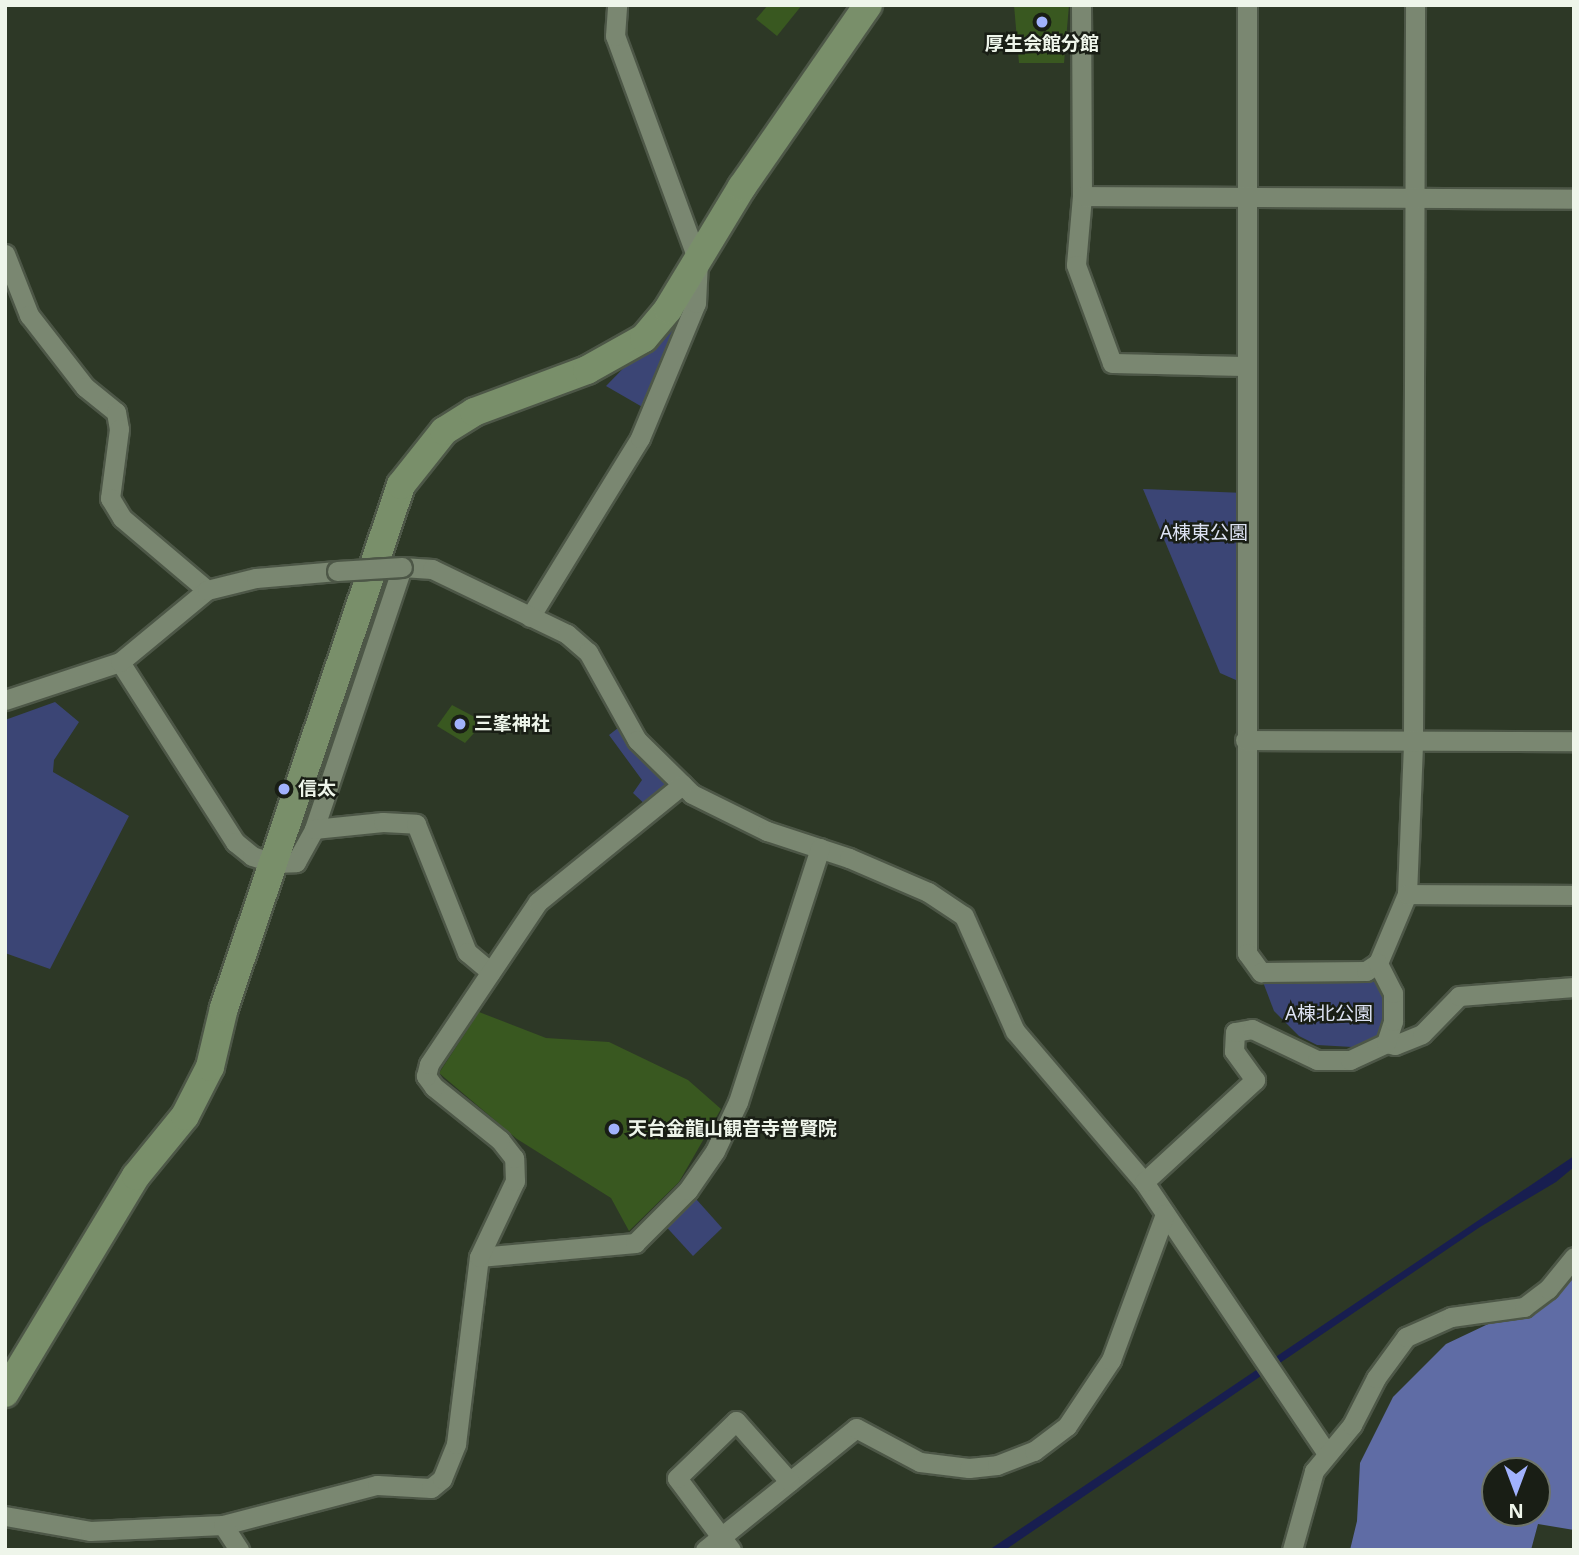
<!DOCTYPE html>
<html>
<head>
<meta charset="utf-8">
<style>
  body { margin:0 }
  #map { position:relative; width:1579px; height:1555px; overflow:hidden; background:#2d3826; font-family:"Noto Sans","Noto Sans JP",sans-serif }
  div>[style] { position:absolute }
  .green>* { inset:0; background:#3b4575 }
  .forest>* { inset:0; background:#5f6ca5 }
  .water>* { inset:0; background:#181e50 }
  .building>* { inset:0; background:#395820 }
  .roads { filter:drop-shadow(2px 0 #4d5747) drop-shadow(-2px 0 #4d5747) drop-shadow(0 2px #4d5747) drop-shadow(0 -2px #4d5747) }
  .street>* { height:19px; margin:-9.5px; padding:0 9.5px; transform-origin:9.5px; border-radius:9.5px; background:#7a8771 }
  .secondary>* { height:28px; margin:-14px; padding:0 14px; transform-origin:14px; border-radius:14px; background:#798f6a }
  .bridges { filter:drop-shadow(2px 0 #4d5747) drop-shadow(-2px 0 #4d5747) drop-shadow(0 2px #4d5747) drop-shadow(0 -2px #4d5747) }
  .street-bridge>* { height:19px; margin:-9.5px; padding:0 9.5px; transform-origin:9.5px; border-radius:9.5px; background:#7a8771 }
  .dots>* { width:19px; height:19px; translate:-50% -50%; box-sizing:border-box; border:4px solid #191e15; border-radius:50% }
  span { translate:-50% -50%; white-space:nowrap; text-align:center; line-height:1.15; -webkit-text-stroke:5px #191e15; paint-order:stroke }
  .poi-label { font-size:19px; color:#eef5ea; font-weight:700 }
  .left { translate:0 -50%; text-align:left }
  .park-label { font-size:19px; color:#dde2f3 }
  .frame { position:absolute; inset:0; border:7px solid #eef5ea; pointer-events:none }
  .north { position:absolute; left:1481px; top:1457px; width:70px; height:70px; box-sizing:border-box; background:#191e15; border:2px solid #6e746a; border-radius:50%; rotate:180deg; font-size:19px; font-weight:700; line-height:28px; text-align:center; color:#eef5ea }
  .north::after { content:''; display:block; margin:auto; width:24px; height:32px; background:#a1b2fd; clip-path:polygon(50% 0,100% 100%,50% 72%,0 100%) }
</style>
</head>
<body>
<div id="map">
  <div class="green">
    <i style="clip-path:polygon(683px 307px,651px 412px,606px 386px)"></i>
    <i style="clip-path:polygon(1143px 489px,1245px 493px,1245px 684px,1220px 673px)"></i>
    <i style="clip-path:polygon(55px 702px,79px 722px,54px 760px,53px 772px,129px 816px,50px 969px,5px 953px,5px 720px)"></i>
    <i style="clip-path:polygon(627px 721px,682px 785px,651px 810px,633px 793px,642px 780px,609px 735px)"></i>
    <i style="clip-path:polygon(1263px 982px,1380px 982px,1388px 993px,1390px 1023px,1370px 1048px,1317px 1045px,1299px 1036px,1274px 1011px)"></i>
    <i style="clip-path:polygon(688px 1190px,722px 1228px,693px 1256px,660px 1220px)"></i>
  </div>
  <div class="forest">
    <i style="clip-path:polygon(evenodd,1574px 1270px,1574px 1530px,1538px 1524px,1531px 1550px,1350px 1550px,1357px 1521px,1360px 1463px,1393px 1397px,1446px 1344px,1524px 1307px,1574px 1270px,1495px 1471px,1537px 1471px,1537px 1513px,1495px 1513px,1495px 1471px)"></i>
  </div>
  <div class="water">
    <i style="clip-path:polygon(1574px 1156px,1574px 1167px,1556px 1182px,1480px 1227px,1005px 1550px,989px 1550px)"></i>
  </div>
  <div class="building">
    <i style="clip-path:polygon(768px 5px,802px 5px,777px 36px,756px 19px)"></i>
    <i style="clip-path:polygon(1014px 5px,1069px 5px,1064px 63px,1019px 63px)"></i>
    <i style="clip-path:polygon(452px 705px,484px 722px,465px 743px,437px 726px)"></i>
    <i style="clip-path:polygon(479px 1012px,546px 1038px,609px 1042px,688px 1080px,721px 1109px,679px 1182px,629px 1231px,611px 1198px,517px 1139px,439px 1073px)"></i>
  </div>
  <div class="roads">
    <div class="street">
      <i style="left:1081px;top:5px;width:191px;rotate:89.7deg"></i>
      <i style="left:1082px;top:196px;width:69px;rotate:95deg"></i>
      <i style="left:1076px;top:265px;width:104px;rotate:69.8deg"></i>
      <i style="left:1112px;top:363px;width:132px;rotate:1.3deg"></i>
      <i style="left:1247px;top:5px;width:948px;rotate:90deg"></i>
      <i style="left:1247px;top:953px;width:24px;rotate:54deg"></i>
      <i style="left:1261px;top:972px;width:105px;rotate:-0.5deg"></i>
      <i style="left:1366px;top:971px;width:14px;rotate:-34deg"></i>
      <i style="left:1378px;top:963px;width:75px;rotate:-67.2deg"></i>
      <i style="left:1407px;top:894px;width:152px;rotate:-87.7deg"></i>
      <i style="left:1413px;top:742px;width:737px;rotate:-89.84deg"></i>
      <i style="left:1082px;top:196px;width:492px;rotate:0.3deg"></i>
      <i style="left:5px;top:254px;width:66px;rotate:68.5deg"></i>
      <i style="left:29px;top:315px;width:91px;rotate:52.1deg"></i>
      <i style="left:85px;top:387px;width:40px;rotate:39deg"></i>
      <i style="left:116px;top:412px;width:17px;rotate:80deg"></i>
      <i style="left:119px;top:429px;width:70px;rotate:97.4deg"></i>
      <i style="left:110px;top:498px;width:23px;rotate:59deg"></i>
      <i style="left:122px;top:518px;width:111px;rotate:40.3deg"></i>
      <i style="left:530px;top:617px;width:210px;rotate:-58.4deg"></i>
      <i style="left:640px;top:438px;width:146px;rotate:-67.5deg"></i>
      <i style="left:696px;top:303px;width:42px;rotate:-87.3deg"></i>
      <i style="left:698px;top:261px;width:240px;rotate:-110.2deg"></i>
      <i style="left:615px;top:36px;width:31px;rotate:-86deg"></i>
      <i style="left:120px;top:662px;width:214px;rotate:57.4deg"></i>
      <i style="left:235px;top:842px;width:22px;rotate:39deg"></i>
      <i style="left:252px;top:856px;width:22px;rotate:18deg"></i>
      <i style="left:273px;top:863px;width:23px;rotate:-2deg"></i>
      <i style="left:296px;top:862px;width:38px;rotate:-61deg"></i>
      <i style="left:314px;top:829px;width:276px;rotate:-71.4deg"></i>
      <i style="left:402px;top:567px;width:30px;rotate:4deg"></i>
      <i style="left:432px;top:569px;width:150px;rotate:25.7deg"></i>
      <i style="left:567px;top:634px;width:28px;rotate:41deg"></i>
      <i style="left:588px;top:652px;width:101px;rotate:60.9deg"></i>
      <i style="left:637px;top:740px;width:77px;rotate:44.5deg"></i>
      <i style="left:692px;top:794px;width:84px;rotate:26.3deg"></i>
      <i style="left:767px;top:831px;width:86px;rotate:18.2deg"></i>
      <i style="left:849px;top:858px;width:86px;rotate:23.3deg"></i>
      <i style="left:928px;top:892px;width:43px;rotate:33.7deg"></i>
      <i style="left:964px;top:916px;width:126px;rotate:66.1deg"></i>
      <i style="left:1015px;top:1031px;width:199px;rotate:49.5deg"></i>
      <i style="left:1144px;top:1182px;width:327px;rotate:56deg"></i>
      <i style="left:5px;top:700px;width:121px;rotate:-18.3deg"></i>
      <i style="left:120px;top:662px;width:113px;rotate:-39.6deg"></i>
      <i style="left:207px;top:590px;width:50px;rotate:-13.8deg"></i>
      <i style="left:256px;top:578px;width:81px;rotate:-4.9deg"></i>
      <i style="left:1245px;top:740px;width:329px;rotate:0.2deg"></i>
      <i style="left:314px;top:829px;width:69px;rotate:-5.8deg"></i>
      <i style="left:383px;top:822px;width:33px;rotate:3deg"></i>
      <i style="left:416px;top:824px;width:138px;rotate:68.3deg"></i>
      <i style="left:467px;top:952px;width:31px;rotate:40deg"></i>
      <i style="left:1407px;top:894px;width:167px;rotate:0.3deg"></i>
      <i style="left:1386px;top:1043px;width:9px;rotate:13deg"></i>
      <i style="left:1395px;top:1045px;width:29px;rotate:-22deg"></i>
      <i style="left:1422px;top:1034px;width:53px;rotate:-45.8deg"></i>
      <i style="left:1459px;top:996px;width:115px;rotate:-4.5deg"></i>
      <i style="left:1144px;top:1182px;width:151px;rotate:-42.6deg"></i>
      <i style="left:1255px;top:1080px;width:36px;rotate:-126deg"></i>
      <i style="left:1234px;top:1051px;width:19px;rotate:-87deg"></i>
      <i style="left:1235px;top:1032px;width:17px;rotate:-10deg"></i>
      <i style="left:1252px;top:1029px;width:72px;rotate:25.5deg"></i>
      <i style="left:1317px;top:1060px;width:33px"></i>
      <i style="left:1350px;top:1060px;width:40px;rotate:-25deg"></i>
      <i style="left:1386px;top:1043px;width:23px;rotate:-72deg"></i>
      <i style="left:1393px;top:1021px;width:28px;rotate:-90deg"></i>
      <i style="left:1393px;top:993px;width:34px;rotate:-117deg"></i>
      <i style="left:479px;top:1257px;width:157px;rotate:-5.1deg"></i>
      <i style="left:635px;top:1243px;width:75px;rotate:-45deg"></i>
      <i style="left:688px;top:1190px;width:47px;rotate:-55.3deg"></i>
      <i style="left:715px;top:1151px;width:54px;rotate:-64.9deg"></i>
      <i style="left:738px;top:1102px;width:267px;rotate:-72.1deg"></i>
      <i style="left:5px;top:1516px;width:86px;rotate:10deg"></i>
      <i style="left:90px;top:1531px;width:133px;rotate:-2.6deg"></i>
      <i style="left:223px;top:1525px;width:159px;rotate:-14.6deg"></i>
      <i style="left:377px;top:1485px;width:54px;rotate:3.2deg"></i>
      <i style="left:431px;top:1488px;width:14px;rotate:-39deg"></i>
      <i style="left:442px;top:1479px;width:38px;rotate:-68deg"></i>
      <i style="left:456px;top:1444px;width:188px;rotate:-83deg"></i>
      <i style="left:479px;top:1257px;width:84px;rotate:-64.7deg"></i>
      <i style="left:515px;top:1181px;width:23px;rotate:-92deg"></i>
      <i style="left:514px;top:1158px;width:23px;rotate:-128deg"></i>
      <i style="left:500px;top:1140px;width:85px;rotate:-141.2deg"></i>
      <i style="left:434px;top:1087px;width:14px;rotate:-126deg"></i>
      <i style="left:426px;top:1076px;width:12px;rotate:-76deg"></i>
      <i style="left:429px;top:1064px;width:195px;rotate:-56.1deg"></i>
      <i style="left:538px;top:902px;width:186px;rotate:-39.1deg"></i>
      <i style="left:223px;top:1525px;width:30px;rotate:57deg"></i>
      <i style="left:705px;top:1550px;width:194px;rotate:-38.9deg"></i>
      <i style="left:856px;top:1428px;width:72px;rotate:28deg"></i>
      <i style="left:920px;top:1462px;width:49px;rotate:7deg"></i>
      <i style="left:969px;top:1468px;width:28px;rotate:-6deg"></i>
      <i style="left:997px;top:1465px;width:40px;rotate:-21deg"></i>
      <i style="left:1034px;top:1451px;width:41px;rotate:-37.1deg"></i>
      <i style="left:1067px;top:1426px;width:79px;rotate:-56.3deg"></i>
      <i style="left:1111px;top:1360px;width:156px;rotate:-69.7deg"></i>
      <i style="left:731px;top:1550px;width:90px;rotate:-126.9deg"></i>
      <i style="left:677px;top:1478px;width:82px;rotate:-44deg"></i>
      <i style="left:736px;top:1421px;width:81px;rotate:48.5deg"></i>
      <i style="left:1292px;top:1550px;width:82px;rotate:-74.4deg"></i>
      <i style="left:1314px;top:1471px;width:60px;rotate:-50.4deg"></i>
      <i style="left:1352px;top:1425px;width:53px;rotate:-62.9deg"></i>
      <i style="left:1376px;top:1378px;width:51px;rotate:-53.8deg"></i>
      <i style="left:1406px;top:1337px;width:49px;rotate:-24deg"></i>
      <i style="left:1451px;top:1317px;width:74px;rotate:-7.8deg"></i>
      <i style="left:1524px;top:1307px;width:30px;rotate:-37deg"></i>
      <i style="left:1548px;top:1289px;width:41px;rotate:-50.9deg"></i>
    </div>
    <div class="secondary">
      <i style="left:5px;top:1393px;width:253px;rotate:-58.9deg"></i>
      <i style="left:136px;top:1176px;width:77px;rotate:-50.8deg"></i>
      <i style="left:185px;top:1116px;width:55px;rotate:-63deg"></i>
      <i style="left:210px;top:1067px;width:61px;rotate:-76.7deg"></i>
      <i style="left:224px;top:1008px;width:552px;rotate:-71.3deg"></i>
      <i style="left:401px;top:485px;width:69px;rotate:-51.5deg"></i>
      <i style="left:444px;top:431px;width:36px;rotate:-32deg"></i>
      <i style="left:474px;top:412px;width:121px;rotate:-20.4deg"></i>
      <i style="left:587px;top:370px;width:65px;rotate:-29.3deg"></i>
      <i style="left:644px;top:338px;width:38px;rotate:-50deg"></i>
      <i style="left:668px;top:309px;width:143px;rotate:-58.8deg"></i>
      <i style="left:742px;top:187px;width:221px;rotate:-55.3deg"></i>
    </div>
  </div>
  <div class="bridges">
    <div class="street-bridge">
      <i style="left:337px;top:571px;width:65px;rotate:-3.5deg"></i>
    </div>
  </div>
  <div class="dots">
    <i style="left:1042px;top:22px;background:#a1b2fd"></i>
    <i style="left:460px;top:724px;background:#a1b2fd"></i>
    <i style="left:284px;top:789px;background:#a1b2fd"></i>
    <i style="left:614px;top:1129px;background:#a1b2fd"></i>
  </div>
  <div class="poi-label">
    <span style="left:1042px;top:44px">厚生会館分館</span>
    <span class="left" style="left:474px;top:724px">三峯神社</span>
    <span class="left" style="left:298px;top:789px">信太</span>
    <span class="left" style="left:628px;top:1129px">天台金龍山観音寺普賢院</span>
  </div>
  <div class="park-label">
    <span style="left:1204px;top:533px">A棟東公園</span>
    <span style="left:1329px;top:1014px">A棟北公園</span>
  </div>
  <div class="frame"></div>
  <div class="north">N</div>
</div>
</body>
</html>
